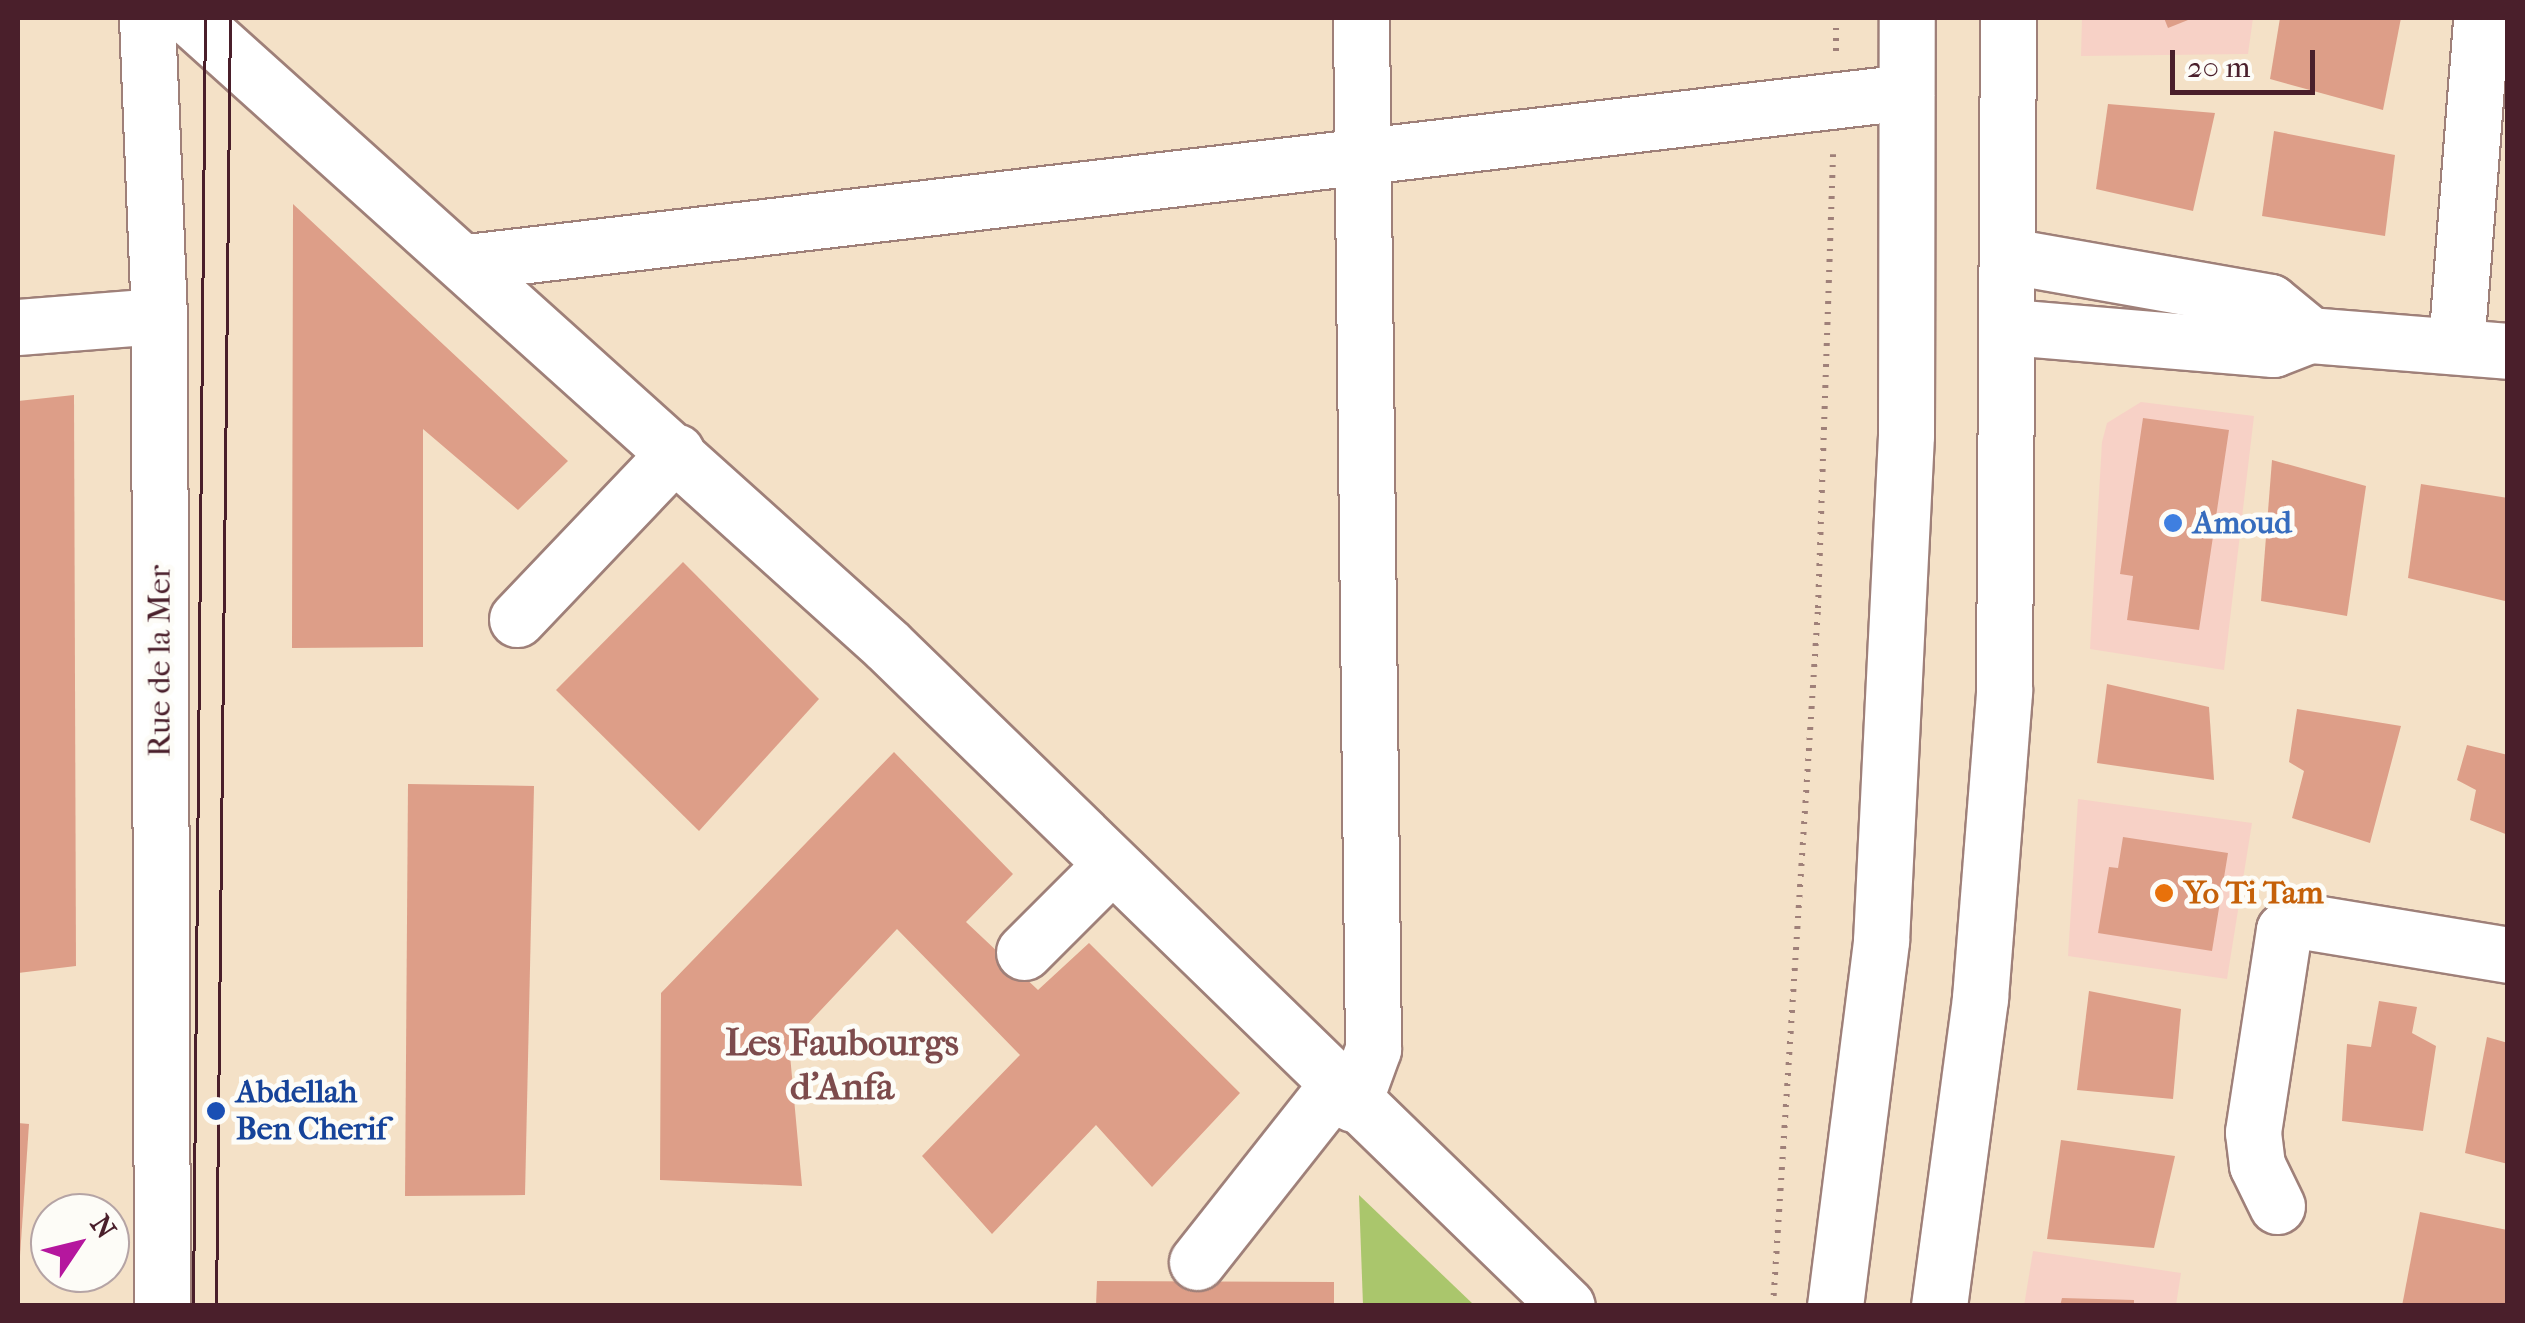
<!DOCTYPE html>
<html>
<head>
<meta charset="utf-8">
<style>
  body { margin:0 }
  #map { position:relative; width:2525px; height:1323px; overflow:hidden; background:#f4e1c7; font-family:"IM FELL French Canon",serif }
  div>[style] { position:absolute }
  .built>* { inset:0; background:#f7d1c6 }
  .green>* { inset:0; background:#aac66c }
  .building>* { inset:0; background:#dd9e88 }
  .path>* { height:6px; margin-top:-3px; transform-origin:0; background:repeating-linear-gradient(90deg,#9f8079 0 2.5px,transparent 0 10.5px) }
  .roads { filter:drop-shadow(2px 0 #9f8079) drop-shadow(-2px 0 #9f8079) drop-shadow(0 2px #9f8079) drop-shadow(0 -2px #9f8079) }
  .minor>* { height:55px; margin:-27.5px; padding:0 27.5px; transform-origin:27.5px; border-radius:27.5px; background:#fff }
  .major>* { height:55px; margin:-27.5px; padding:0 27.5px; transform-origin:27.5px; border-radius:27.5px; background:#fff }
  .tram>* { height:2.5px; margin:-1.25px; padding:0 1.25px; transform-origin:1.25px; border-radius:1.25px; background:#4a1f2b }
  .dots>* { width:28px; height:28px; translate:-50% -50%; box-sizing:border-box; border:5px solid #fdfcf7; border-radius:50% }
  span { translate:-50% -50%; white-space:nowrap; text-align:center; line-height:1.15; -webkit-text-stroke:10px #fdfcf7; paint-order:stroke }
  .shop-label { font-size:32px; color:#366cbe; font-weight:700 }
  .left { translate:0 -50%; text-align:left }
  .street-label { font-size:32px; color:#4a1f2b }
  .food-label { font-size:32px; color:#c56008; font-weight:700 }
  .transit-label { font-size:32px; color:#164399; font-weight:700 }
  .quarter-label { font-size:38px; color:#7d4b4c; font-weight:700 }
  .frame { position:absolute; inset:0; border:20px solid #4a1f2b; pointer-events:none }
  .north { position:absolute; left:30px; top:1193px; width:100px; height:100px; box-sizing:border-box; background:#fdfcf7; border:2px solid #b5a4a5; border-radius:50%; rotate:55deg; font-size:28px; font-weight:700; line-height:40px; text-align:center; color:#4a1f2b }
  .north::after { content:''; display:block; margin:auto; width:35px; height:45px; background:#b5179e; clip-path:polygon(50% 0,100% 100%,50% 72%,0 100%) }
  .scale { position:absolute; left:2170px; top:50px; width:145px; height:45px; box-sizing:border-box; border:5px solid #4a1f2b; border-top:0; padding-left:12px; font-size:30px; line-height:35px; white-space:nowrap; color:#4a1f2b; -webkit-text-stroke:8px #fdfcf7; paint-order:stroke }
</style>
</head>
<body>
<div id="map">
  <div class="built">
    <i style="clip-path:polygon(2082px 18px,2253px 18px,2248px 54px,2081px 56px)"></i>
    <i style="clip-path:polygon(2141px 402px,2254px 416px,2224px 670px,2090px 649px,2102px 442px,2107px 423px)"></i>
    <i style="clip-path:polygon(2078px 799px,2252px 823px,2227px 979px,2068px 956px)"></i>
    <i style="clip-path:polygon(2033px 1251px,2181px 1273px,2176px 1305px,2024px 1306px)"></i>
  </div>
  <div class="green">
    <i style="clip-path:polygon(1359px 1195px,1474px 1305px,1363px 1305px)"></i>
  </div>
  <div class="building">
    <i style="clip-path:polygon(2164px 18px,2193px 18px,2168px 28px)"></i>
    <i style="clip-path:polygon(2280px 18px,2401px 18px,2383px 110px,2270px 79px)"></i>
    <i style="clip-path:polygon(2108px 104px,2215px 113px,2193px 211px,2096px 189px)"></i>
    <i style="clip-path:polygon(2274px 131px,2395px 155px,2385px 236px,2262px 216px)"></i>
    <i style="clip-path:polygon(293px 204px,568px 461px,518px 510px,423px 429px,423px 647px,292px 648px)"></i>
    <i style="clip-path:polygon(74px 395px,76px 966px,18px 973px,18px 401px)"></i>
    <i style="clip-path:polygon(2143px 418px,2229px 430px,2199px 630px,2127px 620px,2133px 576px,2120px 574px)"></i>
    <i style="clip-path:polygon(2272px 460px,2366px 486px,2347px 616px,2261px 601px)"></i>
    <i style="clip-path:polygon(2421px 484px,2508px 498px,2505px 601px,2408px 578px)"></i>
    <i style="clip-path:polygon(683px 562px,819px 699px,699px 831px,556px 690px)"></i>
    <i style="clip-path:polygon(2107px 684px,2209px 707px,2214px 780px,2097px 763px)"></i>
    <i style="clip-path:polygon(2297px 709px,2401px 726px,2370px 843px,2292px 818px,2304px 771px,2289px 762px)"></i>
    <i style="clip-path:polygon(2467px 745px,2508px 755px,2508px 835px,2470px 820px,2476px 790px,2457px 780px)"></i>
    <i style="clip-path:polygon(894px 752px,1013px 874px,966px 922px,1038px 990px,1089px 943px,1240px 1093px,1152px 1187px,1096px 1125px,992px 1234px,922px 1156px,1020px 1055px,897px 929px,789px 1044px,802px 1186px,660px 1180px,661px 993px)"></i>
    <i style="clip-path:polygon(408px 784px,534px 786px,525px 1195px,405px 1196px)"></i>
    <i style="clip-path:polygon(2123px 837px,2228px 853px,2212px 951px,2098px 933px,2109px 867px,2118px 868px)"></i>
    <i style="clip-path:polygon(2089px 991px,2181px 1009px,2173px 1099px,2077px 1090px)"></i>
    <i style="clip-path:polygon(2379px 1001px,2417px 1007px,2412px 1033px,2436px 1046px,2423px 1131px,2342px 1121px,2347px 1044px,2371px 1047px)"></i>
    <i style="clip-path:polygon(2487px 1037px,2508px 1043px,2508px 1164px,2465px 1153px)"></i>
    <i style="clip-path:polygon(18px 1123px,29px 1124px,20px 1256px,18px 1256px)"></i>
    <i style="clip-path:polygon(2061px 1140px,2175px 1156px,2154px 1248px,2047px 1239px)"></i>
    <i style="clip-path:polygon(2420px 1212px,2507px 1230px,2508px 1306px,2402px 1306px)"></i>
    <i style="clip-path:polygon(1097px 1281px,1334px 1282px,1334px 1306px,1096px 1306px)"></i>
    <i style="clip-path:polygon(2062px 1298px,2134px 1300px,2134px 1306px,2060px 1306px)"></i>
  </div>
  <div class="path">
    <i style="left:1836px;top:51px;width:33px;rotate:-90deg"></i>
    <i style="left:1773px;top:1306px;width:699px;rotate:-86.31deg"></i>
    <i style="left:1818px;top:608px;width:454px;rotate:-88.1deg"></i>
  </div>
  <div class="roads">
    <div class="minor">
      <i style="left:147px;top:18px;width:298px;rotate:87.7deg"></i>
      <i style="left:159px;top:316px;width:990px;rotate:89.83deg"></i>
      <i style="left:190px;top:18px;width:938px;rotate:41.97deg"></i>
      <i style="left:887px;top:645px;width:948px;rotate:44.19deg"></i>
      <i style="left:2010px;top:256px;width:264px;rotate:10deg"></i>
      <i style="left:2270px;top:302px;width:52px;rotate:39.5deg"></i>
      <i style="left:468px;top:262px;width:1448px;rotate:-6.74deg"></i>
      <i style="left:18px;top:327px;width:141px;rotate:-4.5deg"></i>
      <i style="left:2010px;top:327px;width:264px;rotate:4.8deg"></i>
      <i style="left:2273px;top:349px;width:40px;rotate:-21deg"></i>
      <i style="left:2310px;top:335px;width:199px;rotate:4.6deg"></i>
      <i style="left:2456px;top:346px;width:329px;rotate:-85.6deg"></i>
      <i style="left:517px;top:619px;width:231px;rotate:-46.4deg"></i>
      <i style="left:1024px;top:952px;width:123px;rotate:-45deg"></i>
      <i style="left:1353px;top:1104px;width:59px;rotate:-70deg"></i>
      <i style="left:1373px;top:1049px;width:1031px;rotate:-90.67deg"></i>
      <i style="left:2277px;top:1206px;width:46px;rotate:-116deg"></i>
      <i style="left:2257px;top:1165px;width:33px;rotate:-97deg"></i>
      <i style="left:2253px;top:1132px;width:204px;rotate:-81.3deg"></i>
      <i style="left:2284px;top:930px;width:21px;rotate:-25deg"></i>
      <i style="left:2303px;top:921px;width:208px;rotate:9.4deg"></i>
      <i style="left:1197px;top:1262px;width:223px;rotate:-51.7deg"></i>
    </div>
    <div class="major">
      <i style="left:1835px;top:1306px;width:368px;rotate:-82.8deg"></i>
      <i style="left:1881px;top:941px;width:507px;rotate:-87.17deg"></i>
      <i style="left:1906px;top:435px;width:417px;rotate:-89.9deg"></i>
      <i style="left:1939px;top:1306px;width:311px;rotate:-82.4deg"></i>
      <i style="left:1980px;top:998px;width:308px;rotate:-85.5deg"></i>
      <i style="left:2004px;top:691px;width:673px;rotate:-89.66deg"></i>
    </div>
  </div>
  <div class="tram">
    <i style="left:193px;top:1306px;width:1288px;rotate:-89.47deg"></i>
    <i style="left:216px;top:1306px;width:1288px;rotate:-89.38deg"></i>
  </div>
  <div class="dots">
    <i style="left:2173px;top:523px;background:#3f7fe0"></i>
    <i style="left:2164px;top:893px;background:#e8710a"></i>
    <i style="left:216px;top:1111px;background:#1a4fb4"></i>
  </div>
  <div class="shop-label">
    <span class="left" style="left:2193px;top:523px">Amoud</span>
  </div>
  <div class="street-label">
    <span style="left:160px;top:661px;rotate:-90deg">Rue de la Mer</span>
  </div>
  <div class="food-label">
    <span class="left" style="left:2184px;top:893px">Yo Ti Tam</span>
  </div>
  <div class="transit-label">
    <span class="left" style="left:236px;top:1111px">Abdellah<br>Ben Cherif</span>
  </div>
  <div class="quarter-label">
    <span style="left:842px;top:1065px">Les Faubourgs<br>d'Anfa</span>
  </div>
  <div class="frame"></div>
  <div class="north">N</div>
  <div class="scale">20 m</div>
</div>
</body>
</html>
